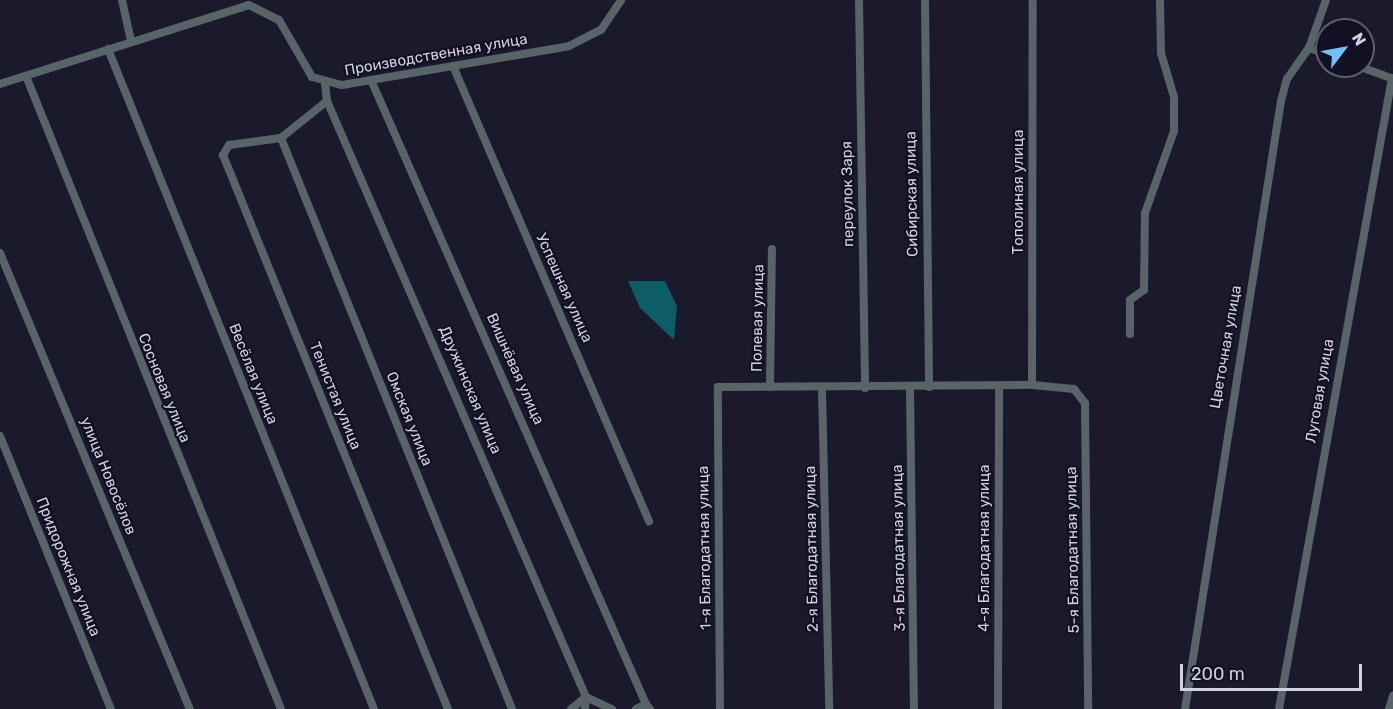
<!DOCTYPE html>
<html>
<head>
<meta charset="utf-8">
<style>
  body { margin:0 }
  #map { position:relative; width:1393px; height:709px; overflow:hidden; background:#1b192c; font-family:Rubik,sans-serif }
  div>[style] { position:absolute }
  .water>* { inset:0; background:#0c5d66 }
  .minor>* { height:8px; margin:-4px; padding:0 4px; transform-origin:4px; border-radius:4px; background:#586468 }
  span { translate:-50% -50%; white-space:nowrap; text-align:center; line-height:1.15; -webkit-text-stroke:4.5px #121022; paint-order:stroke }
  .street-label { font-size:15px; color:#d2d2df }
  .north { position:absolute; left:1315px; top:18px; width:60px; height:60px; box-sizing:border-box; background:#121022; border:2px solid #5f5e6e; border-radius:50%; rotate:58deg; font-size:16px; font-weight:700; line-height:24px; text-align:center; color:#d2d2df }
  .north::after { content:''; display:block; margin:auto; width:21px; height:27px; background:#74c0f6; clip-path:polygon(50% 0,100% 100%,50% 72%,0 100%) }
  .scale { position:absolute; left:1180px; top:664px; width:182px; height:27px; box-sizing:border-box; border:3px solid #d2d2df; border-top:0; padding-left:8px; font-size:18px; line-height:21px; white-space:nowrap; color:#d2d2df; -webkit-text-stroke:4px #121022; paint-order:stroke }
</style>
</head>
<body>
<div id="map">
  <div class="water">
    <i style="clip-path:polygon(628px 281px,665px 281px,677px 306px,674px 340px,640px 308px)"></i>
  </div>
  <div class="minor">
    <i style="left:122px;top:0;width:42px;rotate:77.6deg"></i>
    <i style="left:859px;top:0;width:388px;rotate:89.1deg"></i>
    <i style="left:925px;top:0;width:387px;rotate:89.4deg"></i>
    <i style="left:1309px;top:48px;width:19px;rotate:18deg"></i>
    <i style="left:108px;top:49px;width:712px;rotate:68.05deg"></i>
    <i style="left:453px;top:66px;width:496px;rotate:66.7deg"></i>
    <i style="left:1358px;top:66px;width:37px;rotate:20deg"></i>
    <i style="left:26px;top:76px;width:682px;rotate:68.06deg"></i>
    <i style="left:371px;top:80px;width:682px;rotate:66.22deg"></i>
    <i style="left:0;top:84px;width:261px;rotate:-17.6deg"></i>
    <i style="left:249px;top:5px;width:34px;rotate:27deg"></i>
    <i style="left:279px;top:20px;width:66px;rotate:59.9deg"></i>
    <i style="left:312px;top:77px;width:31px;rotate:15deg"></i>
    <i style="left:342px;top:85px;width:230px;rotate:-9.7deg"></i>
    <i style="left:569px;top:46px;width:36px;rotate:-27deg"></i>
    <i style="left:601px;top:30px;width:36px;rotate:-56deg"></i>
    <i style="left:325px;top:84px;width:17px;rotate:83deg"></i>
    <i style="left:327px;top:101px;width:650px;rotate:66.51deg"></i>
    <i style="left:586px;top:697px;width:12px;rotate:95deg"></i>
    <i style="left:327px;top:101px;width:59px;rotate:141.2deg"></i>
    <i style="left:281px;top:138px;width:52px;rotate:172.3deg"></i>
    <i style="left:229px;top:145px;width:12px;rotate:121deg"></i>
    <i style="left:223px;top:155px;width:598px;rotate:67.9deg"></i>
    <i style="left:281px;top:138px;width:616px;rotate:67.97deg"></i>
    <i style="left:0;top:253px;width:494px;rotate:67.4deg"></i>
    <i style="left:1130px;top:334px;width:34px;rotate:-90deg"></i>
    <i style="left:1130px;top:300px;width:17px;rotate:-36deg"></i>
    <i style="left:1144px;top:290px;width:77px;rotate:-89.3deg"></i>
    <i style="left:1145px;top:213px;width:87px;rotate:-70.5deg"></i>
    <i style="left:1174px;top:131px;width:34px;rotate:-90deg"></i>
    <i style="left:1174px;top:97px;width:46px;rotate:-106.5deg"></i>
    <i style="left:1161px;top:53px;width:53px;rotate:-91.1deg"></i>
    <i style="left:1032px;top:385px;width:385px;rotate:-89.9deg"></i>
    <i style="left:770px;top:387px;width:138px;rotate:-89.2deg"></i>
    <i style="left:910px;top:387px;width:322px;rotate:89.3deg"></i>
    <i style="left:822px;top:389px;width:320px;rotate:88.7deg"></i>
    <i style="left:0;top:436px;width:295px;rotate:67.9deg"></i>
    <i style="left:571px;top:709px;width:19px;rotate:-39deg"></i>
    <i style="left:586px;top:697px;width:29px;rotate:25deg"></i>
    <i style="left:636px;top:709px;width:11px;rotate:-27deg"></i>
    <i style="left:646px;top:704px;width:6px;rotate:51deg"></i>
    <i style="left:720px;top:709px;width:322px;rotate:-90.4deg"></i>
    <i style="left:718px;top:387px;width:314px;rotate:-0.4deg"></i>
    <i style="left:1032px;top:385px;width:42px;rotate:5.4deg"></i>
    <i style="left:1074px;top:389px;width:18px;rotate:52deg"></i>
    <i style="left:1085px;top:403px;width:306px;rotate:89.4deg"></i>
    <i style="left:998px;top:709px;width:322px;rotate:-89.8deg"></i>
    <i style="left:1185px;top:709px;width:616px;rotate:-81.03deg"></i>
    <i style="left:1281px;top:101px;width:23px;rotate:-75deg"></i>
    <i style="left:1287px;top:79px;width:38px;rotate:-55deg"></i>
    <i style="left:1309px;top:48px;width:51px;rotate:-70.5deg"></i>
    <i style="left:1279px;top:709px;width:641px;rotate:-79.85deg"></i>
    <i style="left:1389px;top:709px;width:14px;rotate:-73deg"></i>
  </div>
  <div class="street-label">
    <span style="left:436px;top:55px;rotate:-10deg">Производственная улица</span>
    <span style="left:1019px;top:192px;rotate:-90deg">Тополиная улица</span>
    <span style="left:848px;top:194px;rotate:-91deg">переулок Заря</span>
    <span style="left:912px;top:194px;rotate:-91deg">Сибирская улица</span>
    <span style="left:564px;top:288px;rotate:66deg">Успешная улица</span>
    <span style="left:758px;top:318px;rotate:-89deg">Полевая улица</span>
    <span style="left:1226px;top:347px;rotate:-80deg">Цветочная улица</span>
    <span style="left:515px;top:369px;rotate:66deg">Вишнёвая улица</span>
    <span style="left:253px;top:374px;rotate:68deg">Весёлая улица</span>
    <span style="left:164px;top:388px;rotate:68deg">Сосновая улица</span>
    <span style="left:470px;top:390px;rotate:67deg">Дружинская улица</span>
    <span style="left:1320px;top:391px;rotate:-80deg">Луговая улица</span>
    <span style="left:335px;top:396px;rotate:68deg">Тенистая улица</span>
    <span style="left:409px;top:419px;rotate:68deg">Омская улица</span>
    <span style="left:108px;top:476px;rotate:68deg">улица Новосёлов</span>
    <span style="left:705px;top:548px;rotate:-91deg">1-я Благодатная улица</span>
    <span style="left:899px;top:548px;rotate:-91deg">3-я Благодатная улица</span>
    <span style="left:985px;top:548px;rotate:-90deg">4-я Благодатная улица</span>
    <span style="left:812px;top:549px;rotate:-91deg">2-я Благодатная улица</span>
    <span style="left:1073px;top:550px;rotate:-91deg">5-я Благодатная улица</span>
    <span style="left:68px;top:567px;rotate:68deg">Придорожная улица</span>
  </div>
  <div class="north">N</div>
  <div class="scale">200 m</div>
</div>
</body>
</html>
